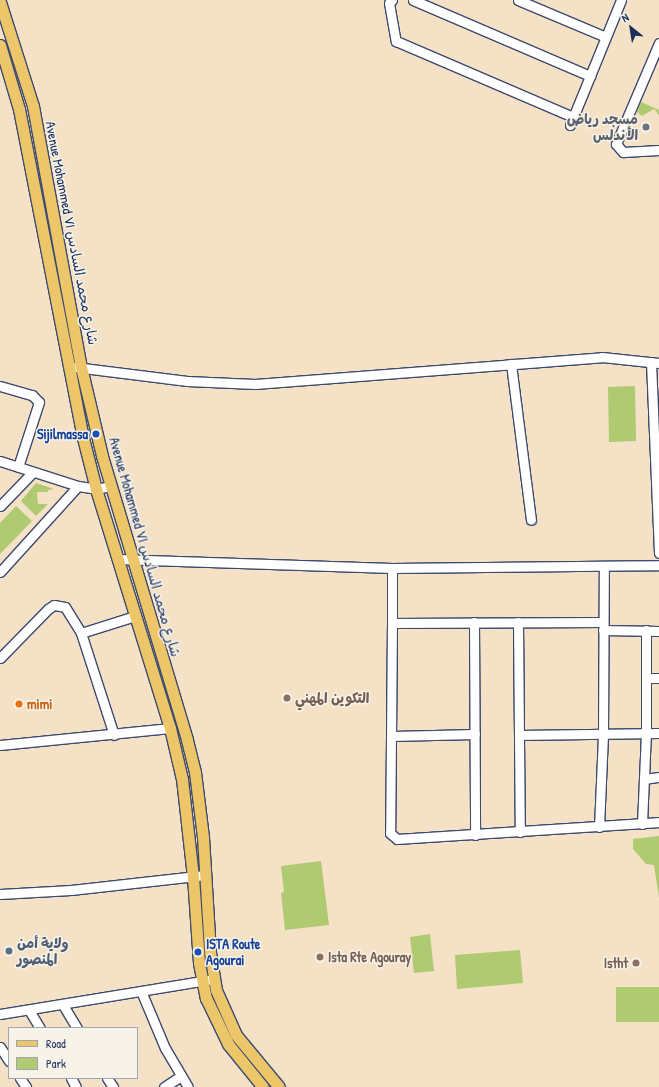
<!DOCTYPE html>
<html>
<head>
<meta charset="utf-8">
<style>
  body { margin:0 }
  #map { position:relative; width:659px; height:1087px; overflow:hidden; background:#f4e1c6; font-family:"Patrick Hand","Playpen Sans Arabic",sans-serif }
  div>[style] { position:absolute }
  .green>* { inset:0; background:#afca70 }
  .roads { filter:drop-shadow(1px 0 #3c4a6e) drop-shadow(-1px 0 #3c4a6e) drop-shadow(0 1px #3c4a6e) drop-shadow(0 -1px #3c4a6e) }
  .minor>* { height:9px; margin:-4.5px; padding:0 4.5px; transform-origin:4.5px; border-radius:4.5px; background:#fff }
  .major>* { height:11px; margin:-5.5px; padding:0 5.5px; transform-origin:5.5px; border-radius:5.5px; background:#ecc669 }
  .dots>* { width:11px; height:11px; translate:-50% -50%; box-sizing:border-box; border:2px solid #f7f3e8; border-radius:50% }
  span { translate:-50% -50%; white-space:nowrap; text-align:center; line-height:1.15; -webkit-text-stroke:3px #f7f3e8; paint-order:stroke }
  .worship-label { font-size:14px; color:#5b616d; font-weight:700 }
  .right { translate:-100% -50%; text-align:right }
  .street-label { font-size:14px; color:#1b2f5e }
  .transit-label { font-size:14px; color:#164399; font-weight:700 }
  .left { translate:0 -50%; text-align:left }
  .education-label { font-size:14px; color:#785e54; font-weight:700 }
  .food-label { font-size:14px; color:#c56008; font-weight:700 }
  .service-label { font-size:14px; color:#4e5e75; font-weight:700 }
  .legend { position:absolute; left:8px; top:1027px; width:130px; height:52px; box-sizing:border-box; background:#f7f3e8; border:1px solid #9fa5b1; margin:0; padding:5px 7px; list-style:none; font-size:12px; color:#1b2f5e }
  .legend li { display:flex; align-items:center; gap:8px; height:20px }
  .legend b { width:20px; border:1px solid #9fa5b1 }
  .north { position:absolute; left:611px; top:8px; width:40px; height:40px; -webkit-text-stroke:3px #f7f3e8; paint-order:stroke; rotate:330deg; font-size:11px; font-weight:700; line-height:16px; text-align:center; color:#1b2f5e }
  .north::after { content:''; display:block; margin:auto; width:14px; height:18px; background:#1b2f5e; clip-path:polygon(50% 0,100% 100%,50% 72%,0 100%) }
</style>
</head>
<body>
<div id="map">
  <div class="green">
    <i style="clip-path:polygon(641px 102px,659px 110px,659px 115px,654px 109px,642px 116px,637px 112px)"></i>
    <i style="clip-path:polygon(635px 386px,636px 441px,609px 442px,608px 387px)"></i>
    <i style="clip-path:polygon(36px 483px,54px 489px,48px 490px,48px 492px,37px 492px,38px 504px,48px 504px,36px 516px,21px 501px)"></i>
    <i style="clip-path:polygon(16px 506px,32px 521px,0 554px,0 523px)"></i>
    <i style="clip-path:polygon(659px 836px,659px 898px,654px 865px,646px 864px,633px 849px,633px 839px)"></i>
    <i style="clip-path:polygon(321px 861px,329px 925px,285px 930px,281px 893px,284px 892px,281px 866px)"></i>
    <i style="clip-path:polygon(430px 934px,434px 971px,414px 973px,410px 937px)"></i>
    <i style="clip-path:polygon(520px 950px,523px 983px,457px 989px,455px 955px)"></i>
    <i style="clip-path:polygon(616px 987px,659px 987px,659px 1022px,616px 1022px)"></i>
  </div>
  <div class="roads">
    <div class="minor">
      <i style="left:392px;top:0;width:4px;rotate:135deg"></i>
      <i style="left:389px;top:3px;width:39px;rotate:80deg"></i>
      <i style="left:396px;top:41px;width:193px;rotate:23.2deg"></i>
      <i style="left:413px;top:0;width:193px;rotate:23.2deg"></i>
      <i style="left:518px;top:0;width:95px;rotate:22.8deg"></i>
      <i style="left:659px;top:43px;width:110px;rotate:113.1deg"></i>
      <i style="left:616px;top:144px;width:11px;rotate:49deg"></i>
      <i style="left:623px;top:152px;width:36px;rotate:-3deg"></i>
      <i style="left:570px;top:125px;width:135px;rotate:-67.8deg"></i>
      <i style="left:651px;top:362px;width:191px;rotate:87.6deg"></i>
      <i style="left:511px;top:364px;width:157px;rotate:82.7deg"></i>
      <i style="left:75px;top:367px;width:113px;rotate:7.1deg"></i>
      <i style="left:187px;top:381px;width:68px;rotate:2.5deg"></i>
      <i style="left:255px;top:384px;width:348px;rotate:-4.4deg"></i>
      <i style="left:602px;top:357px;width:57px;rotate:6deg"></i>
      <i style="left:0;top:386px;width:33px;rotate:16deg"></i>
      <i style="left:32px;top:395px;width:10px;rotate:45deg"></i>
      <i style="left:39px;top:402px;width:68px;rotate:107.9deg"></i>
      <i style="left:0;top:461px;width:82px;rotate:17.8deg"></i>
      <i style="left:78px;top:486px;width:18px;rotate:9deg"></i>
      <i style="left:96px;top:489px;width:14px;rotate:-12deg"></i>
      <i style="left:0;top:506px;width:47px;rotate:-45.9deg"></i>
      <i style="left:117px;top:559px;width:275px;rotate:1.9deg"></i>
      <i style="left:392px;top:568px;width:267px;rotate:-0.6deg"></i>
      <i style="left:0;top:572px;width:116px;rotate:-47.8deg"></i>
      <i style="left:474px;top:622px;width:213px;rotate:89.7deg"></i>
      <i style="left:518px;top:622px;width:210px;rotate:89.5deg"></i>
      <i style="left:603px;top:622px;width:211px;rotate:179.7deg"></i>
      <i style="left:392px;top:623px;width:210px;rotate:90.5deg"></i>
      <i style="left:390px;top:833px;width:9px;rotate:41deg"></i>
      <i style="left:397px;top:839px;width:263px;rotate:-3.7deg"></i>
      <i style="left:392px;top:623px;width:55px;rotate:-90deg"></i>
      <i style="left:603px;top:630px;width:56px;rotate:1deg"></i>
      <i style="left:81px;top:633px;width:57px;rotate:-17.5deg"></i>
      <i style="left:0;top:658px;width:69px;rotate:-45.6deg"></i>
      <i style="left:48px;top:609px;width:7px;rotate:-34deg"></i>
      <i style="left:54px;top:605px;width:11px;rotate:10deg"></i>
      <i style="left:65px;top:607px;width:31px;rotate:58deg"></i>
      <i style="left:81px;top:633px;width:107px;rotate:72.1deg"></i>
      <i style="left:646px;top:678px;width:13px"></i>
      <i style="left:519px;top:735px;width:140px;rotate:-0.8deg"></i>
      <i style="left:392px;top:736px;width:83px;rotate:-1.4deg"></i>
      <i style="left:0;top:745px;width:171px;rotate:-5.7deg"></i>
      <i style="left:644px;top:779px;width:15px;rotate:-8deg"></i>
      <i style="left:642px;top:824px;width:90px;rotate:-87.5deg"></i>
      <i style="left:646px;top:734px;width:104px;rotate:-90deg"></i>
      <i style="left:599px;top:827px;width:92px;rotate:-87.5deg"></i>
      <i style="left:603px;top:735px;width:169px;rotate:-89.7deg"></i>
      <i style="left:0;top:894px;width:71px;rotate:-3.2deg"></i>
      <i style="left:71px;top:890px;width:135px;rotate:-6.4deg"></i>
      <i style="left:141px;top:991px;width:62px;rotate:67.2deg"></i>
      <i style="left:165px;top:1048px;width:45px;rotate:59.5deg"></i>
      <i style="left:63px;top:1005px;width:27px;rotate:59deg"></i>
      <i style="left:29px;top:1010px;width:21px;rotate:59deg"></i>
      <i style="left:0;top:1014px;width:211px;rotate:-9.3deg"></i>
      <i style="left:0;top:1047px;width:17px;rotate:57deg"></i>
      <i style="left:20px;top:1078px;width:11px;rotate:56deg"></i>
      <i style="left:71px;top:1078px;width:10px;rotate:61deg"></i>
      <i style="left:107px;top:1078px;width:11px;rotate:56deg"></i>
      <i style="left:164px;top:1087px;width:20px;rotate:-33deg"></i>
    </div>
    <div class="major">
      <i style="left:0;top:2px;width:109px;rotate:72.4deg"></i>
      <i style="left:33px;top:106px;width:265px;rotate:79.6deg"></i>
      <i style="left:81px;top:367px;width:91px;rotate:76.7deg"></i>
      <i style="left:102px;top:456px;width:296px;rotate:73.3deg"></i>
      <i style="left:187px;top:740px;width:33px;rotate:76deg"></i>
      <i style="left:195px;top:772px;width:65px;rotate:83deg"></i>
      <i style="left:203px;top:837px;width:115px;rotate:86.5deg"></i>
      <i style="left:210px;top:952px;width:38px;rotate:81deg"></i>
      <i style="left:216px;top:990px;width:49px;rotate:66deg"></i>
      <i style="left:236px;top:1035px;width:67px;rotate:50.4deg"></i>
      <i style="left:0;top:45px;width:67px;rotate:73.5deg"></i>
      <i style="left:19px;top:109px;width:335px;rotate:79deg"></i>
      <i style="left:83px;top:438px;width:53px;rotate:75.7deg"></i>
      <i style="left:96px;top:489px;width:250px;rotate:72.8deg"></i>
      <i style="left:170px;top:728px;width:52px;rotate:76.8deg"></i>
      <i style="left:182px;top:779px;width:99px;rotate:83.6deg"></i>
      <i style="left:193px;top:877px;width:86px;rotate:86deg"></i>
      <i style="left:199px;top:963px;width:36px;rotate:79deg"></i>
      <i style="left:206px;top:998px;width:51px;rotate:64.4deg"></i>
      <i style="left:228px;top:1044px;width:55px;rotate:50.9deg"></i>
    </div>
  </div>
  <div class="dots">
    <i style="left:646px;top:127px;background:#6b7280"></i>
    <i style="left:96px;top:434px;background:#1a4fb4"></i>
    <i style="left:287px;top:698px;background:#8d6e63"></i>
    <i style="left:19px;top:704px;background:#e8710a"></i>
    <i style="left:9px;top:951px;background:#5c6f8a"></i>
    <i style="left:198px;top:952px;background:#1a4fb4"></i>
    <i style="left:320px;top:957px;background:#8d6e63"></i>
    <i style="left:636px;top:963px;background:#8d6e63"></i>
  </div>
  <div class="worship-label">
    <span class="right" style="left:638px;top:127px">مسجد رياض<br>الأندلس</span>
  </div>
  <div class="street-label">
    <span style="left:72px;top:233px;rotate:79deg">Avenue Mohammed VI شارع محمد السادس</span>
    <span style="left:145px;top:547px;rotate:74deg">Avenue Mohammed VI شارع محمد السادس</span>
  </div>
  <div class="transit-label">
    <span class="right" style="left:88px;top:434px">Sijilmassa</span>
    <span class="left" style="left:206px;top:952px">ISTA Route<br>Agourai</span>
  </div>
  <div class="education-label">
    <span class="left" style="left:295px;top:698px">التكوين المهني</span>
    <span class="left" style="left:328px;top:957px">Ista Rte Agouray</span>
    <span class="right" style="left:628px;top:963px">Istht</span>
  </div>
  <div class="food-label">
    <span class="left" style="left:27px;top:704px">mimi</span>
  </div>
  <div class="service-label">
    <span class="left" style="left:17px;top:951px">ولاية أمن<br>المنصور</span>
  </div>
  <ul class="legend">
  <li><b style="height:5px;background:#ecc669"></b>Road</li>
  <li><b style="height:11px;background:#afca70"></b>Park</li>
  </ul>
  <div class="north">N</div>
</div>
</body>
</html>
